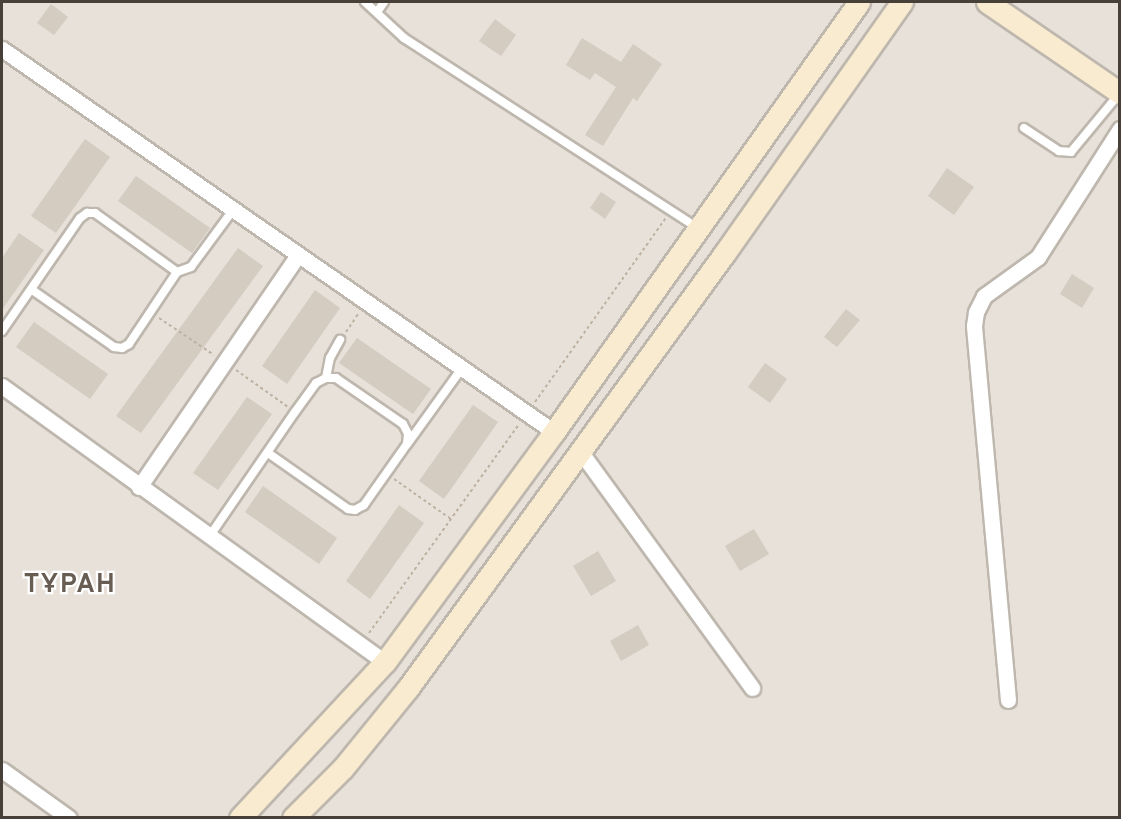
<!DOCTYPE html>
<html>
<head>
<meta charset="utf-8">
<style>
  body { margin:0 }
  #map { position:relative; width:1121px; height:819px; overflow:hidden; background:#f3f0eb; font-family:Overpass,sans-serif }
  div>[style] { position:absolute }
  .residential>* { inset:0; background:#e7e1d9 }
  .building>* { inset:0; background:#d4cbc1 }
  .path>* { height:2px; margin-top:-1px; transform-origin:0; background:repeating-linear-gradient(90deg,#beb1a1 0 3px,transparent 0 6px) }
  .roads { filter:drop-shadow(2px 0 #beb7ae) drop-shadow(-2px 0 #beb7ae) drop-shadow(0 2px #beb7ae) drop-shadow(0 -2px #beb7ae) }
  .lane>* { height:8px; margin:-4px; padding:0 4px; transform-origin:4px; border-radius:4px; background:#fff }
  .street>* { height:15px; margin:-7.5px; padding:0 7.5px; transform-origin:7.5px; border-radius:7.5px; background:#fff }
  .secondary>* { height:21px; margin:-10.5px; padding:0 10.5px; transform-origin:10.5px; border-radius:10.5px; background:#f9ebcf }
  span { translate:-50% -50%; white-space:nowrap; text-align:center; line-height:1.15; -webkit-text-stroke:4.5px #fff; paint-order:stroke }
  .district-label { font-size:26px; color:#685d52; font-weight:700; letter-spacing:1.5px }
  .frame { position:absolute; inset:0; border:3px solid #474039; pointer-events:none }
</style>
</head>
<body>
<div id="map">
  <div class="residential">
    <i style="clip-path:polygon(2px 2px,1119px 2px,1119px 817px,2px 817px)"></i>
  </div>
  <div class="building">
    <i style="clip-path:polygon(51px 4px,68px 17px,54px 35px,37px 23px)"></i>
    <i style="clip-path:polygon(495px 19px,516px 35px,501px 56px,479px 41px)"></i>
    <i style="clip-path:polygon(582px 38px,621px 62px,633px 44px,662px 64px,637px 101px,633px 98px,603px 146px,585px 135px,616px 87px,595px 73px,590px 80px,566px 65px)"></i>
    <i style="clip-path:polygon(85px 139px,110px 157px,56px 233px,31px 216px)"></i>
    <i style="clip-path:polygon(947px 168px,974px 187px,954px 215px,928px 196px)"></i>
    <i style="clip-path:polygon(136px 176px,210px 228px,192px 253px,118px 201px)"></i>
    <i style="clip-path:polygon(601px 192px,616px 202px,605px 219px,590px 208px)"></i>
    <i style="clip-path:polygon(19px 233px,44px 250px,2px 310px,2px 258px)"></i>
    <i style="clip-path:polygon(238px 248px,263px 266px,141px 433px,116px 416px)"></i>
    <i style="clip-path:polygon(1072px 274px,1094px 288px,1082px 308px,1060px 294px)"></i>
    <i style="clip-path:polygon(315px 290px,340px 308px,287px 384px,262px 366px)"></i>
    <i style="clip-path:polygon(846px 309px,860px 320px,837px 347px,824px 337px)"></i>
    <i style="clip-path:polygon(34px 322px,108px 374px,90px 399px,16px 347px)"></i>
    <i style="clip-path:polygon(357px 338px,431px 389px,413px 414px,339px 363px)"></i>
    <i style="clip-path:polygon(765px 363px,787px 379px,770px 403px,748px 387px)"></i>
    <i style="clip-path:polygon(247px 397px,272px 414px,218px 490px,193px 473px)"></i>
    <i style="clip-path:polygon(473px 405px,498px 422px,444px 499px,419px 481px)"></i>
    <i style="clip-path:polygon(263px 486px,337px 538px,319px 564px,245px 512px)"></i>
    <i style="clip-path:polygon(399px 505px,424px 523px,370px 599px,346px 581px)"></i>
    <i style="clip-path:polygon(754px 529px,769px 554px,740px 571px,725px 546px)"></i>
    <i style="clip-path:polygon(598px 551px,616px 581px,591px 596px,573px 566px)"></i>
    <i style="clip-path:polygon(638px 625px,649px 645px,621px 661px,610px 641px)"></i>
  </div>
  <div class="path">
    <i style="left:159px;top:318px;width:66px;rotate:33.9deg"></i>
    <i style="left:346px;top:332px;width:22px;rotate:-56deg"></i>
    <i style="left:236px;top:370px;width:64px;rotate:35.4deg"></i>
    <i style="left:535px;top:402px;width:226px;rotate:-54.6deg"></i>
    <i style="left:394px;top:479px;width:70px;rotate:35.1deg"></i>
    <i style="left:369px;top:633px;width:255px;rotate:-54.3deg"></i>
  </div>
  <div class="roads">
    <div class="lane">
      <i style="left:365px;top:2px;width:53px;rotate:42.7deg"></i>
      <i style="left:404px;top:38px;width:348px;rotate:32.9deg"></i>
      <i style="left:377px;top:12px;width:12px;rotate:-55deg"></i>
      <i style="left:1024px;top:128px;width:42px;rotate:33.3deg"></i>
      <i style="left:1059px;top:151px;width:12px;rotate:5deg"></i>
      <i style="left:1071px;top:152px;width:75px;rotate:-50.4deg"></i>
      <i style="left:177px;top:272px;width:15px;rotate:-20deg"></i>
      <i style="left:191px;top:267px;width:71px;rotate:-53.6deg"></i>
      <i style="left:2px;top:331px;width:137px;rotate:-55.4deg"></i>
      <i style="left:80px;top:218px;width:9px;rotate:-36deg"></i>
      <i style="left:87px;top:213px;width:8px"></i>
      <i style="left:95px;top:213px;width:101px;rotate:35.7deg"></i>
      <i style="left:177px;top:272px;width:87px;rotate:123.7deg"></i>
      <i style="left:129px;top:344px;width:8px;rotate:150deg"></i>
      <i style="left:122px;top:348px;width:8px;rotate:-173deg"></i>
      <i style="left:114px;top:347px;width:101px;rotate:-145.1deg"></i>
      <i style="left:326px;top:378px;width:20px;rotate:-79deg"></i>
      <i style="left:330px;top:358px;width:21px;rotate:-61deg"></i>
      <i style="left:408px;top:443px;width:92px;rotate:-54.2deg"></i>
      <i style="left:209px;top:537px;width:152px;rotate:-55.5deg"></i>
      <i style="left:295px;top:412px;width:36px;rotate:-54deg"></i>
      <i style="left:316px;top:383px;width:11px;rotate:-27deg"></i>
      <i style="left:326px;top:378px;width:10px"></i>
      <i style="left:336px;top:378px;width:81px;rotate:34.5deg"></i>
      <i style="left:403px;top:424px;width:11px;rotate:63deg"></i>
      <i style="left:408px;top:434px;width:10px;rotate:96deg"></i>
      <i style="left:407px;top:444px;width:75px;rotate:125.2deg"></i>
      <i style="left:364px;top:505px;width:10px;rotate:151deg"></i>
      <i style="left:355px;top:510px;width:7px;rotate:-172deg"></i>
      <i style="left:348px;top:509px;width:98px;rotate:-145deg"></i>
    </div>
    <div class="street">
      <i style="left:2px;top:49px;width:672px;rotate:34.75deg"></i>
      <i style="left:2px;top:386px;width:472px;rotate:35.8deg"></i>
      <i style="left:580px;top:451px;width:293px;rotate:54deg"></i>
      <i style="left:139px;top:487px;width:281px;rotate:-55.6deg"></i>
      <i style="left:1008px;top:700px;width:376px;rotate:-95.2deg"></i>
      <i style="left:974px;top:326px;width:14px;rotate:-82deg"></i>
      <i style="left:976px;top:312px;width:18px;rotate:-63deg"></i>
      <i style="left:984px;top:296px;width:67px;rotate:-35.8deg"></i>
      <i style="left:1038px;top:257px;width:152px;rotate:-57.4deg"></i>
      <i style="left:2px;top:770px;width:82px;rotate:35.6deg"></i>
    </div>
    <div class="secondary">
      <i style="left:987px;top:2px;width:161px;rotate:34.4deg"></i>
      <i style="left:240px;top:818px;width:213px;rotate:-47.1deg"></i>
      <i style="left:385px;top:662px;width:285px;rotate:-53.7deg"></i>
      <i style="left:554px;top:432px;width:527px;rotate:-54.65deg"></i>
      <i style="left:293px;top:818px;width:71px;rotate:-45deg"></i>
      <i style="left:343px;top:768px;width:103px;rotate:-50.9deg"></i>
      <i style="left:408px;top:688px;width:537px;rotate:-53.94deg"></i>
      <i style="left:724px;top:254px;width:309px;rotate:-54.8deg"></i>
    </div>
  </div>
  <div class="district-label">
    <span style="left:70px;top:586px">ТҰРАН</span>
  </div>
  <div class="frame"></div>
</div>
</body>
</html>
